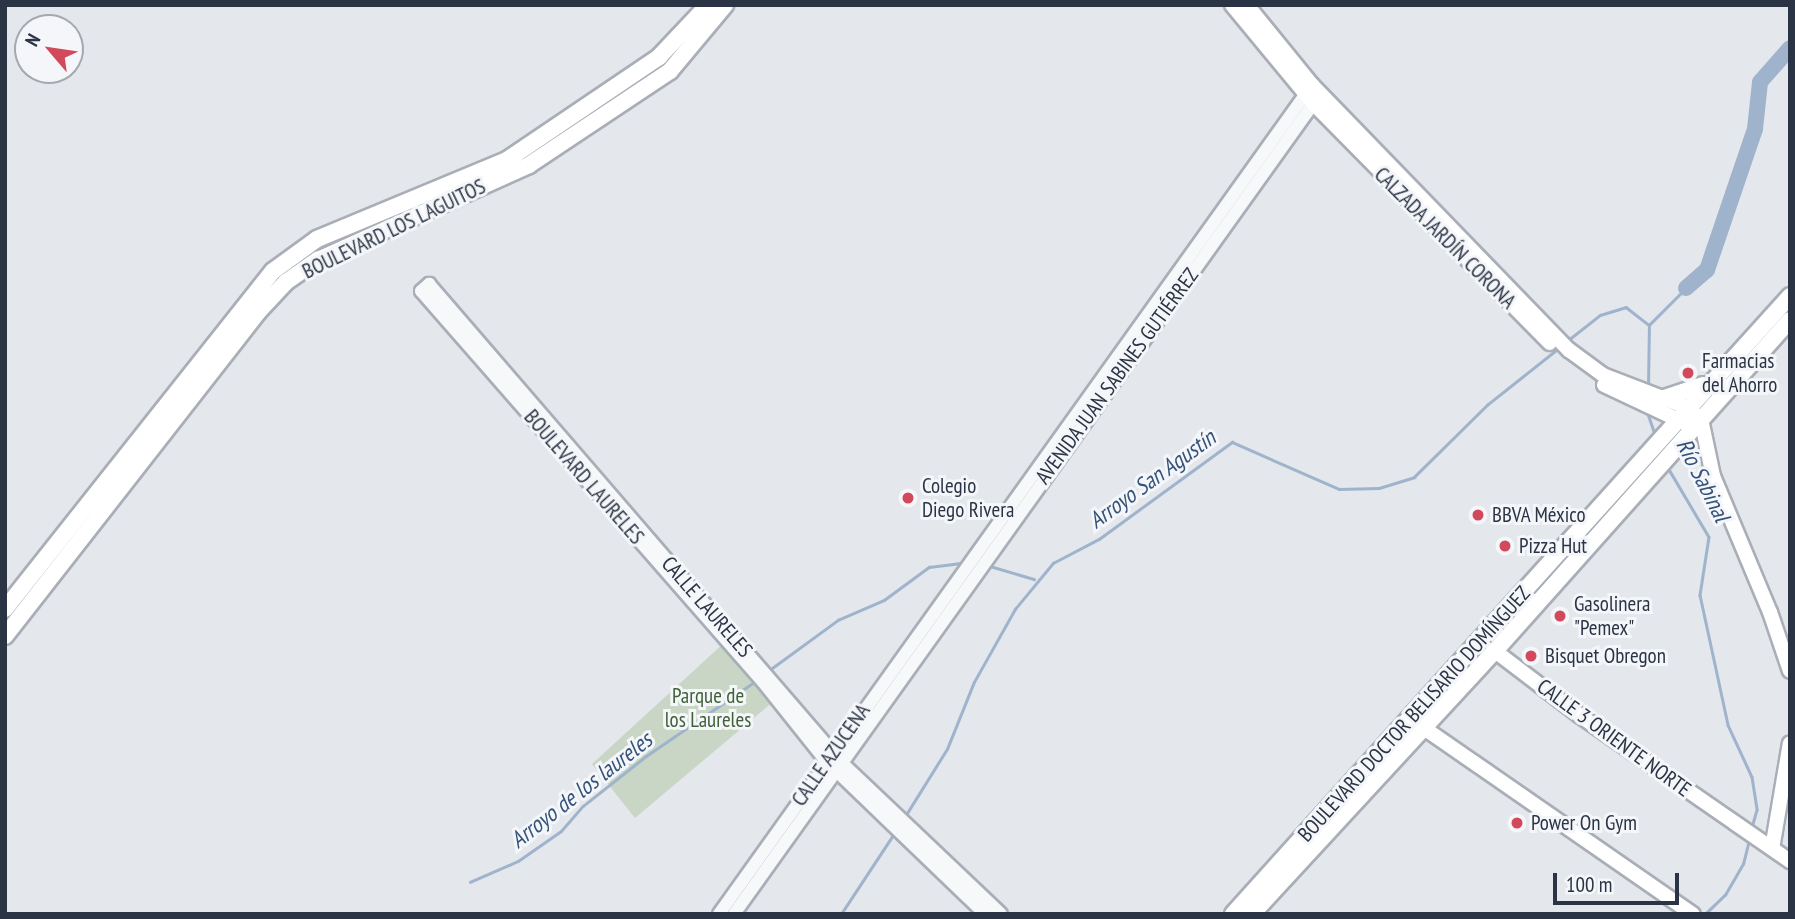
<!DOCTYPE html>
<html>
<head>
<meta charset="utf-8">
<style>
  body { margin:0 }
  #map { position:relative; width:1795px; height:919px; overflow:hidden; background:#e4e7ec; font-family:"PT Sans Narrow",sans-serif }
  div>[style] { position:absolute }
  .green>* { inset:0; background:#c9d6c5 }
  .stream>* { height:2.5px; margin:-1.25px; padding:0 1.25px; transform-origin:1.25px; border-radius:1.25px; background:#9fb4cc }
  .river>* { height:16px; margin:-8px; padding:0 8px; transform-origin:8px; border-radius:8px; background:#9fb4cc }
  .roads { filter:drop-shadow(2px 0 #a9aeb7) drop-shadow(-2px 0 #a9aeb7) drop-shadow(0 2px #a9aeb7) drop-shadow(0 -2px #a9aeb7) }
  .tertiary>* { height:12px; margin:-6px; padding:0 6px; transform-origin:6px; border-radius:6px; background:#f7f8fa }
  .secondary>* { height:14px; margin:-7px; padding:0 7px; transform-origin:7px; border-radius:7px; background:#fff }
  .primary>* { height:16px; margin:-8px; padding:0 8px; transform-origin:8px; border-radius:8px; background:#fff }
  .dots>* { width:19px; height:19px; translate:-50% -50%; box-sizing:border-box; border:4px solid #f4f6f9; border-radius:50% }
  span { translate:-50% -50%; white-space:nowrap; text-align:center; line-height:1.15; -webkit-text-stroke:6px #f4f6f9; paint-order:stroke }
  .street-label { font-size:21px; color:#2b3445 }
  .poi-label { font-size:21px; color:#2b3445 }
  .left { translate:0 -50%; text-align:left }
  .park-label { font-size:21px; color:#3f6138 }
  .water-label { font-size:23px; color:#34527a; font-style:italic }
  .frame { position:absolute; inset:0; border:7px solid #2b3445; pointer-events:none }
  .north { position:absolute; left:14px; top:14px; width:70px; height:70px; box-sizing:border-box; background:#f4f6f9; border:2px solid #a4a8b1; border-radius:50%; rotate:299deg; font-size:19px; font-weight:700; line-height:28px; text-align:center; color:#2b3445 }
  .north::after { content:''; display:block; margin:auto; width:24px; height:32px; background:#d1495b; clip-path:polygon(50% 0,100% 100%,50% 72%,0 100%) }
  .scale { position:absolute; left:1553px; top:873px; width:126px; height:32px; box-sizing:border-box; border:4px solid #2b3445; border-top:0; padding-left:9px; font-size:21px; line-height:24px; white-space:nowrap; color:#2b3445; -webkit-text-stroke:5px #f4f6f9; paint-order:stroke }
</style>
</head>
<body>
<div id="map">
  <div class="green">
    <i style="clip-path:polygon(725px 642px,774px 701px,635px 818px,592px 764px)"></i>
  </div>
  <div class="stream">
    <i style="left:1567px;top:341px;width:42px;rotate:-38.2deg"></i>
    <i style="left:1600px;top:315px;width:27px;rotate:-17deg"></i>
    <i style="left:1626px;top:307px;width:29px;rotate:38deg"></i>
    <i style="left:1648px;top:386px;width:61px;rotate:-89.1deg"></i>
    <i style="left:1649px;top:325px;width:52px;rotate:-45deg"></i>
    <i style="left:1647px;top:411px;width:28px;rotate:71deg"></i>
    <i style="left:1667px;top:466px;width:82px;rotate:59.4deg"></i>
    <i style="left:1709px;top:537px;width:59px;rotate:98.8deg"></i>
    <i style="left:1700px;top:595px;width:133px;rotate:77.8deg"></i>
    <i style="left:1728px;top:725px;width:57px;rotate:65.2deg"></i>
    <i style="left:1752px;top:777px;width:33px;rotate:81deg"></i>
    <i style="left:1757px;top:810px;width:18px;rotate:106deg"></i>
    <i style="left:990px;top:566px;width:46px;rotate:16.5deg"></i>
    <i style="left:768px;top:671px;width:87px;rotate:-36.1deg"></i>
    <i style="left:838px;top:620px;width:50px;rotate:-23.5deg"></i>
    <i style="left:884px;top:600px;width:56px;rotate:-36.3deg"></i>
    <i style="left:929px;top:567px;width:34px;rotate:-7deg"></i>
    <i style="left:904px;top:818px;width:81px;rotate:-58.1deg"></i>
    <i style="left:947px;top:749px;width:72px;rotate:-68.1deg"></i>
    <i style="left:974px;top:682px;width:84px;rotate:-60.7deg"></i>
    <i style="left:1015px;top:609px;width:60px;rotate:-50.4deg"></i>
    <i style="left:1053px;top:563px;width:52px;rotate:-27.6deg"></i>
    <i style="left:1099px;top:539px;width:165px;rotate:-36.1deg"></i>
    <i style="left:1232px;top:442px;width:117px;rotate:23.7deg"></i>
    <i style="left:1339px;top:489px;width:40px;rotate:-1.4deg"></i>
    <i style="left:1379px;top:488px;width:37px;rotate:-17deg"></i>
    <i style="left:1414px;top:477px;width:103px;rotate:-44.6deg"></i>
    <i style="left:1487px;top:405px;width:93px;rotate:-38.5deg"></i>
    <i style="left:470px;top:882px;width:52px;rotate:-23.6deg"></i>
    <i style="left:518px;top:861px;width:52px;rotate:-34.9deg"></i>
    <i style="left:561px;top:831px;width:33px;rotate:-49deg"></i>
    <i style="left:583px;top:806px;width:80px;rotate:-38.4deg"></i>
    <i style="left:646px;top:756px;width:135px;rotate:-34.4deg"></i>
    <i style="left:841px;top:914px;width:98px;rotate:-56.6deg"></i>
    <i style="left:1705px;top:914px;width:28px;rotate:-44deg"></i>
    <i style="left:1725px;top:895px;width:36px;rotate:-60deg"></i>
    <i style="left:1743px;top:864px;width:25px;rotate:-76deg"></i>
  </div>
  <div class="river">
    <i style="left:1686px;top:288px;width:28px;rotate:-41deg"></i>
    <i style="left:1707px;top:270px;width:149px;rotate:-71.2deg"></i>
    <i style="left:1755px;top:129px;width:47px;rotate:-83.9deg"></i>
    <i style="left:1760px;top:82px;width:45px;rotate:-48.6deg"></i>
  </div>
  <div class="roads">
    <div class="tertiary">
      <i style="left:719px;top:914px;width:1016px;rotate:-54.42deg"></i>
      <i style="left:734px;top:914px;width:1004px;rotate:-54.44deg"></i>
      <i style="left:985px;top:914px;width:221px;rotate:-136.1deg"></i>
      <i style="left:826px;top:761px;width:101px;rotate:-128.6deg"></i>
      <i style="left:763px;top:682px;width:519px;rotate:-131.18deg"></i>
      <i style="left:421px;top:291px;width:11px;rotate:-41deg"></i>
      <i style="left:429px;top:284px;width:632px;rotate:49.23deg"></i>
      <i style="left:842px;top:763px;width:219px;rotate:43.5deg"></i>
    </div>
    <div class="secondary">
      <i style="left:1232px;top:5px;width:127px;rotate:50.4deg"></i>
      <i style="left:1313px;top:103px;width:337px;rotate:45.4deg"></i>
      <i style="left:1247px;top:5px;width:103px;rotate:50.9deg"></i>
      <i style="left:1312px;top:85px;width:369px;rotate:45.9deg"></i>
      <i style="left:1569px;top:350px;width:42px;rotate:36.3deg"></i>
      <i style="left:1603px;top:375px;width:89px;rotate:21.1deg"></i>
      <i style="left:1686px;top:407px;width:19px;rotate:39deg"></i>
      <i style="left:1701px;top:419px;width:58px;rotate:78.1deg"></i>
      <i style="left:1713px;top:476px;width:147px;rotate:67.3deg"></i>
      <i style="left:1770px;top:612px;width:62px;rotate:71.3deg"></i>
      <i style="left:1604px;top:385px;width:92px;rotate:25.2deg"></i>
      <i style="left:1495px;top:651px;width:106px;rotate:37.3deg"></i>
      <i style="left:1579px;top:715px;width:257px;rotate:34.7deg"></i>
      <i style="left:1424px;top:728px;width:327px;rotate:34.7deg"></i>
      <i style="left:1773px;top:843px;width:101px;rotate:-80.4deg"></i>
    </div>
    <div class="primary">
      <i style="left:1664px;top:398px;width:41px;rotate:-18.4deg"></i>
      <i style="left:5px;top:609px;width:431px;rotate:-51.6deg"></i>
      <i style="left:273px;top:271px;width:54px;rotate:-36deg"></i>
      <i style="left:317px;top:239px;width:206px;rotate:-22.6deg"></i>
      <i style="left:507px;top:160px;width:184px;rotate:-34.1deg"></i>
      <i style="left:659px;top:57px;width:71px;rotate:-46.7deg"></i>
      <i style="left:5px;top:636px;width:411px;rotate:-52deg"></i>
      <i style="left:258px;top:312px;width:41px;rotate:-47deg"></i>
      <i style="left:286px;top:282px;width:39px;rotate:-35deg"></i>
      <i style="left:318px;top:260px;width:231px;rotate:-24.2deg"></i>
      <i style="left:529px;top:165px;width:169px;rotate:-33.7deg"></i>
      <i style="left:670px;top:71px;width:86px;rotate:-50.2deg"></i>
      <i style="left:1233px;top:914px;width:832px;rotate:-47.97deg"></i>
      <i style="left:1252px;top:914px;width:358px;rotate:-47.3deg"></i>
      <i style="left:1495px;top:651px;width:443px;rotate:-48.3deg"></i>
    </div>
  </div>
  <div class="dots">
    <i style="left:1688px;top:373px;background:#d1495b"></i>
    <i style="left:908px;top:498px;background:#d1495b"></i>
    <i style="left:1478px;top:515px;background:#d1495b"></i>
    <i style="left:1505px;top:546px;background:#d1495b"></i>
    <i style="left:1560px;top:616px;background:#d1495b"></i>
    <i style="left:1531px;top:656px;background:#d1495b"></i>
    <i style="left:1517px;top:823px;background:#d1495b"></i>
  </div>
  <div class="street-label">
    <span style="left:394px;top:229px;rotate:-26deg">BOULEVARD LOS LAGUITOS</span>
    <span style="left:1445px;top:238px;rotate:45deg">CALZADA JARDÍN CORONA</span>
    <span style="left:1117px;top:376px;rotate:-54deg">AVENIDA JUAN SABINES GUTIÉRREZ</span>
    <span style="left:584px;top:477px;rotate:49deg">BOULEVARD LAURELES</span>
    <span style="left:707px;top:607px;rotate:49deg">CALLE LAURELES</span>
    <span style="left:1414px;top:714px;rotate:-48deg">BOULEVARD DOCTOR BELISARIO DOMÍNGUEZ</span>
    <span style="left:1614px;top:738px;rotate:36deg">CALLE 3 ORIENTE NORTE</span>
    <span style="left:831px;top:755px;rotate:-55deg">CALLE AZUCENA</span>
  </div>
  <div class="poi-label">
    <span class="left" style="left:1702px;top:373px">Farmacias<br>del Ahorro</span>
    <span class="left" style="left:922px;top:498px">Colegio<br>Diego Rivera</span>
    <span class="left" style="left:1492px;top:515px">BBVA México</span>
    <span class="left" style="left:1519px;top:546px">Pizza Hut</span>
    <span class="left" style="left:1574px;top:616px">Gasolinera<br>"Pemex"</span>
    <span class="left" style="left:1545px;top:656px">Bisquet Obregon</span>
    <span class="left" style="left:1531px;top:823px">Power On Gym</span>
  </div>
  <div class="park-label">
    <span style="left:708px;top:708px">Parque de<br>los Laureles</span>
  </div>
  <div class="water-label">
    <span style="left:1152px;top:479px;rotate:-36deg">Arroyo San Agustín</span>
    <span style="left:1703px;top:480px;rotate:63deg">Río Sabinal</span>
    <span style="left:581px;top:790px;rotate:-38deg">Arroyo de los laureles</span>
  </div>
  <div class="frame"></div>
  <div class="north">N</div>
  <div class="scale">100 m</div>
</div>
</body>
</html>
